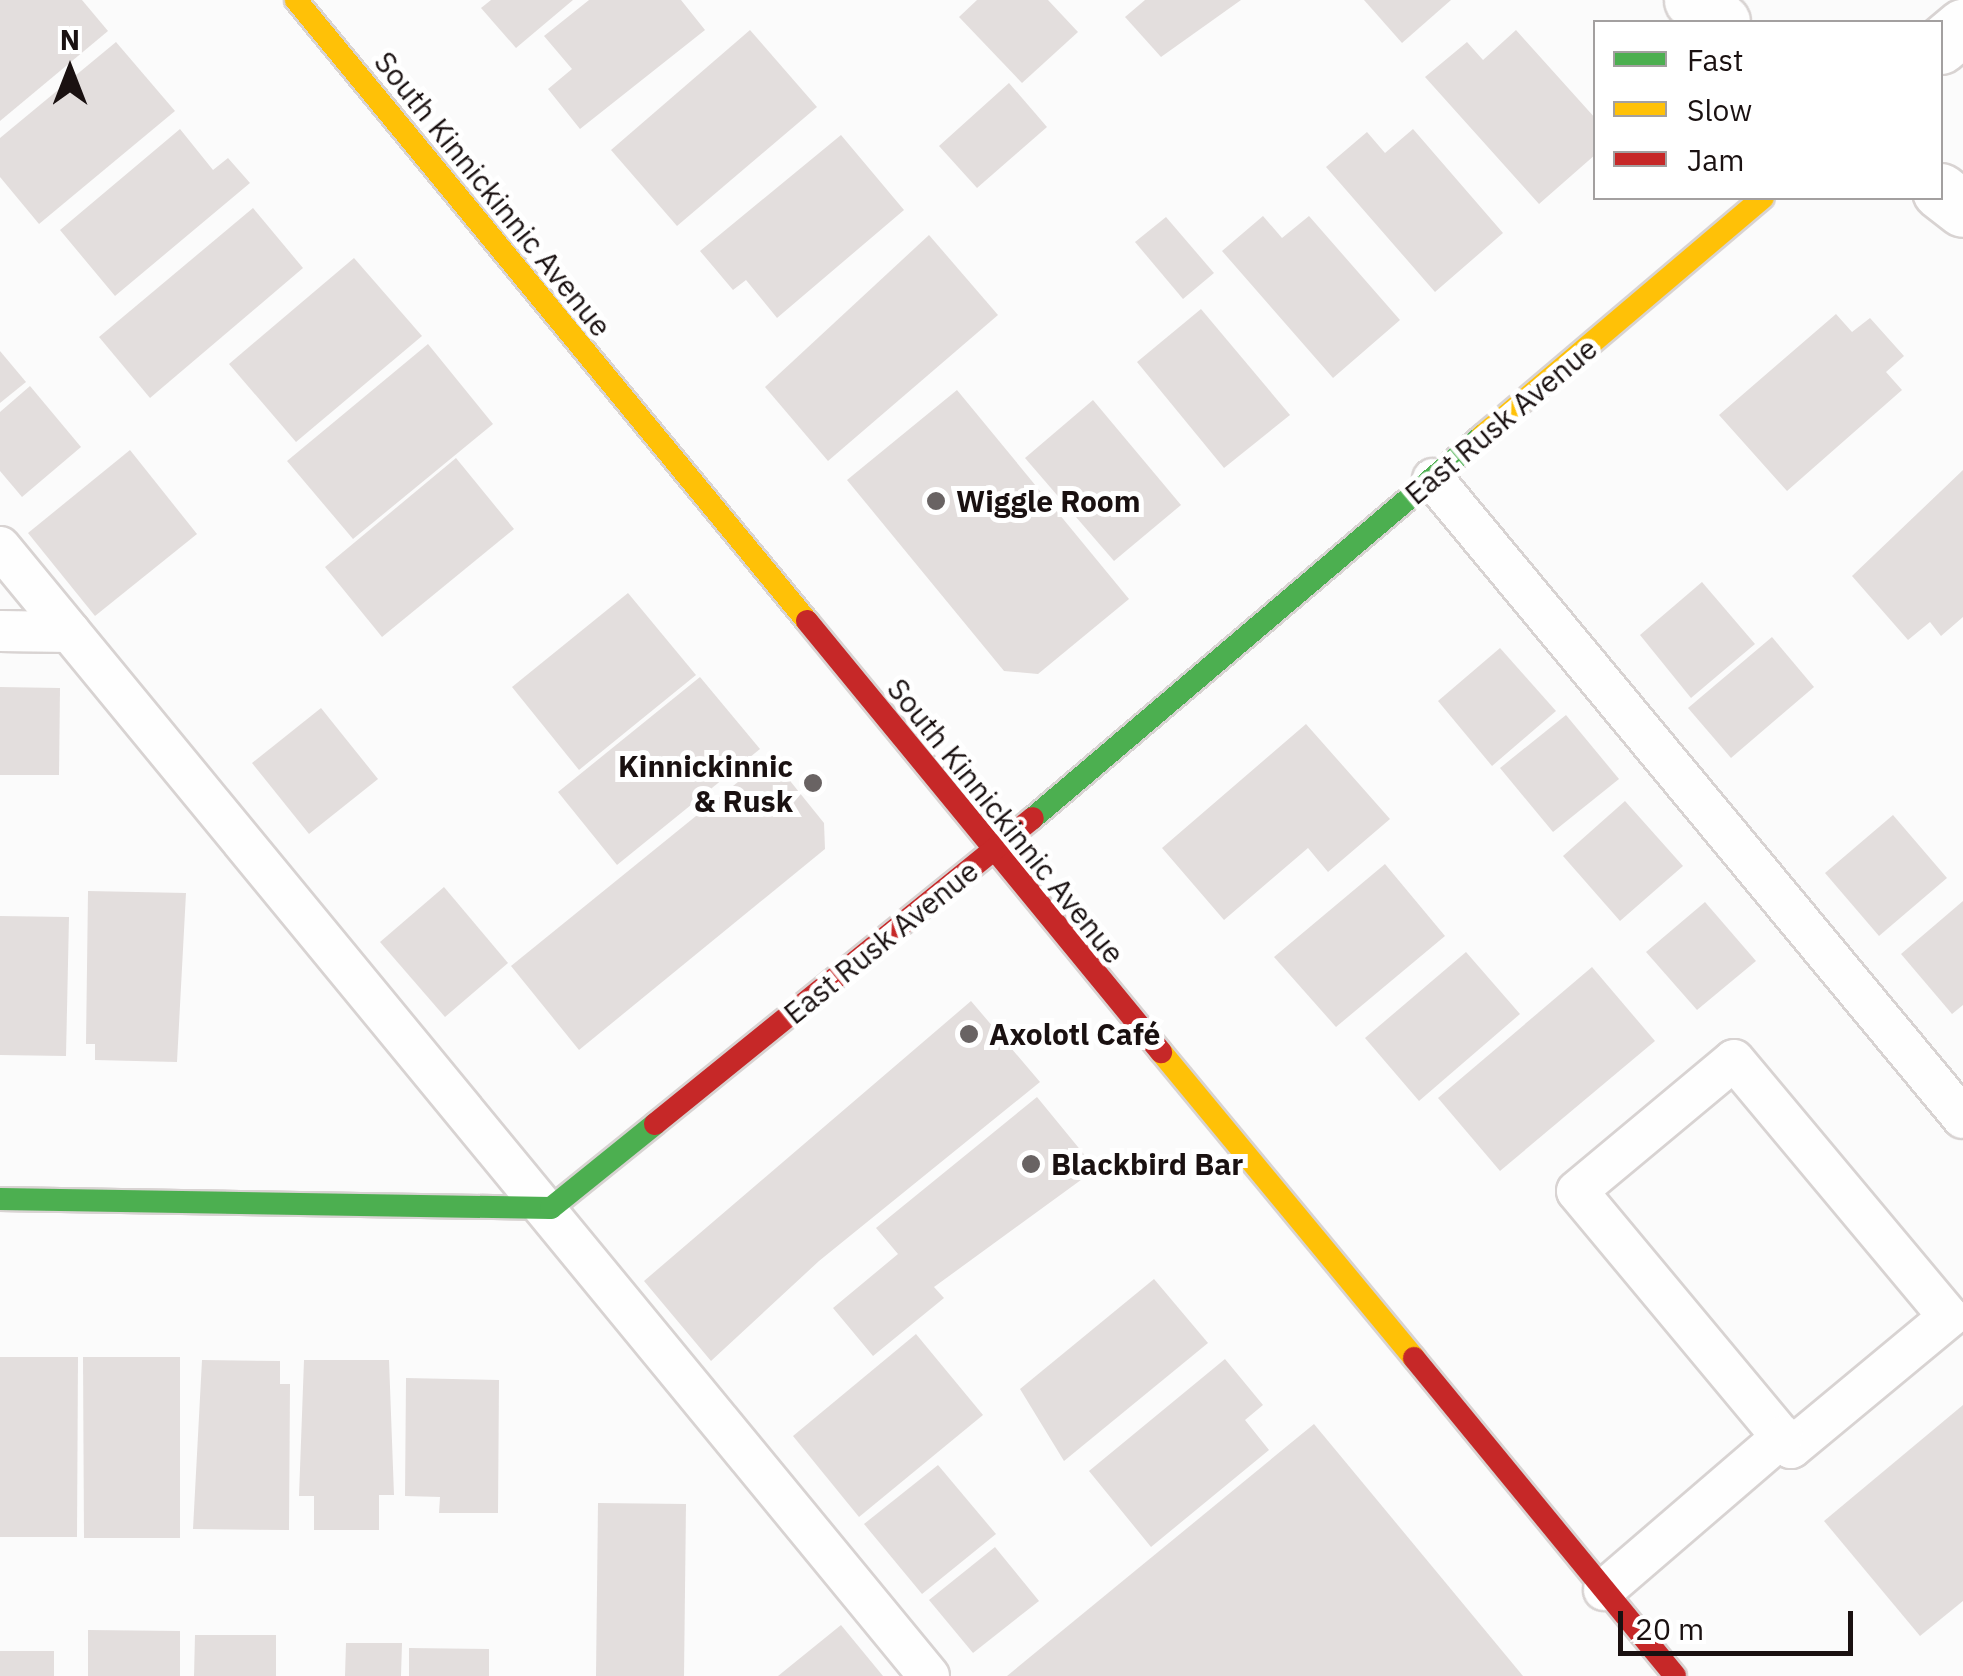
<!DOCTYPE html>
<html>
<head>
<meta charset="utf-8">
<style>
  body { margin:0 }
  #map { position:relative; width:1963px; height:1676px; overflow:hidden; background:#fbfbfb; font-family:"IBM Plex Sans",sans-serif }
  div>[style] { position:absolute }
  .building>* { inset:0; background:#e3dedd }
  .roads { filter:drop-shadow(2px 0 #d8d3d2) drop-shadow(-2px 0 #d8d3d2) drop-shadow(0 2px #d8d3d2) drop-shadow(0 -2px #d8d3d2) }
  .lane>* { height:40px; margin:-20px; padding:0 20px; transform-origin:20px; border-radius:20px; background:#fefefe }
  .street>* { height:55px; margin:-27.5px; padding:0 27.5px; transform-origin:27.5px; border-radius:27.5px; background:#fefefe }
  .fast>* { height:22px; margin:-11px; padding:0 11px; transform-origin:11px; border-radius:11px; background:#4caf50 }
  .slow>* { height:22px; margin:-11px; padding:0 11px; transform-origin:11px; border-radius:11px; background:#ffc107 }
  .jam>* { height:22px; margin:-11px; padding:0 11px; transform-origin:11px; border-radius:11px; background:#c62828 }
  .dots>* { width:28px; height:28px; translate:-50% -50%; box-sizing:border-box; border:5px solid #fff; border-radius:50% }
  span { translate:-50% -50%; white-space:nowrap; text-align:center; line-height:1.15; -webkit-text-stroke:10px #fff; paint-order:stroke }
  .street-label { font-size:30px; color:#1a1111 }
  .poi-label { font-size:30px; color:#1a1111; font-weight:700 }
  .left { translate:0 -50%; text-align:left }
  .right { translate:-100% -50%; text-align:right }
  .legend { position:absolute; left:1593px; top:20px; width:350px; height:180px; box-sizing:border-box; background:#fff; border:2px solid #a3a0a0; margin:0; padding:12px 18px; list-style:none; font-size:30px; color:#1a1111 }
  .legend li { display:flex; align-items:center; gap:20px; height:50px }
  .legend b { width:50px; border:2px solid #a3a0a0 }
  .north { position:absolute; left:20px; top:20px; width:100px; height:100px; -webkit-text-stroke:8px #fff; paint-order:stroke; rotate:0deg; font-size:28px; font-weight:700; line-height:40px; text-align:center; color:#1a1111 }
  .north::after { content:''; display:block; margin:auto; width:35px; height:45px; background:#1a1111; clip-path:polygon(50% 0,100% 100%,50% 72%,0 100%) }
  .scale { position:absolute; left:1618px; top:1611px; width:235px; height:45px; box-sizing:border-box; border:5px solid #1a1111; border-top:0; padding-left:12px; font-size:30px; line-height:35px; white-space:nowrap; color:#1a1111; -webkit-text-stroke:8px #fff; paint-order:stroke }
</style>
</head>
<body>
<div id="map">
  <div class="building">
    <i style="clip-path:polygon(0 0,82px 0,108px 31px,0 121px)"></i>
    <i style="clip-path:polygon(491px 0,573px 0,516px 48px,481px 8px)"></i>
    <i style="clip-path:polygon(589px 0,681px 0,705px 30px,580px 129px,548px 89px,572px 69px,544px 36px)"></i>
    <i style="clip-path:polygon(977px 0,1048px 0,1078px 32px,1022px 83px,959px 17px)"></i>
    <i style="clip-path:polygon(1145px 0,1241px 0,1161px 57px,1125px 17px)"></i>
    <i style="clip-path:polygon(1364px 0,1451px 0,1402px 43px)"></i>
    <i style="clip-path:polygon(750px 30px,817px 107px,677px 226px,611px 150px)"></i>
    <i style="clip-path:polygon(1516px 30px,1596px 119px,1596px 154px,1539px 204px,1425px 77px,1467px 42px,1483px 60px)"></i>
    <i style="clip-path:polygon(116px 42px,175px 111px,39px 224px,0 177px,0 138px)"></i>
    <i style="clip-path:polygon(1009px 83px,1047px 127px,977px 188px,939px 146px)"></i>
    <i style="clip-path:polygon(180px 129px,213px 170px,228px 158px,250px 183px,115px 296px,60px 230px)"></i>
    <i style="clip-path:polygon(1413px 129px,1503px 233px,1435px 292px,1326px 167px,1367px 132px,1385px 153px)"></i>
    <i style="clip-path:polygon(841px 135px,904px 210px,777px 318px,746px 280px,733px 290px,700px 251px)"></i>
    <i style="clip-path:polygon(253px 208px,303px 268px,150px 398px,99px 337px)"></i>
    <i style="clip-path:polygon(1263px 216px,1282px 238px,1309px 216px,1400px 320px,1333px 378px,1222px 251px)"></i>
    <i style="clip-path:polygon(1166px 217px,1214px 273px,1183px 299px,1135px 242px)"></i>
    <i style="clip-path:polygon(929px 235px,998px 315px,828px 461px,765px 387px)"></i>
    <i style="clip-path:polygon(354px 258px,422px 336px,296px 442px,229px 364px)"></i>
    <i style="clip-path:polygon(1201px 309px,1290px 415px,1224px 468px,1137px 362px)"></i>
    <i style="clip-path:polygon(1836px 314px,1852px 332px,1870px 318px,1904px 356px,1886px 372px,1902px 390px,1787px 491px,1719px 415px)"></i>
    <i style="clip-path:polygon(428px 344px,493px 424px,353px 539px,287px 461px)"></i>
    <i style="clip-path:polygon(0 351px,26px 382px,0 403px)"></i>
    <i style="clip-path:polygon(30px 386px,81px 447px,22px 497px,0 471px,0 412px)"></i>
    <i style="clip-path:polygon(957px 390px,1129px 599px,1038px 674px,1004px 671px,847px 480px)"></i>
    <i style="clip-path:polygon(1093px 400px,1181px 505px,1114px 561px,1025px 458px)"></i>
    <i style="clip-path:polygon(130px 450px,197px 534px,95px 616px,28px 533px)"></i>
    <i style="clip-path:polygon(456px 458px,514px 529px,382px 637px,325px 567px)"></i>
    <i style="clip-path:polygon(1963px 470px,1963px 617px,1941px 636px,1930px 622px,1908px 640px,1852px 576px)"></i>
    <i style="clip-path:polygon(1702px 582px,1755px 644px,1691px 698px,1640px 635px)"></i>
    <i style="clip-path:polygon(628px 593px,696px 675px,579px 770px,512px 687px)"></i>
    <i style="clip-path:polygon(1772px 637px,1814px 687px,1731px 758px,1688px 708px)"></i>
    <i style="clip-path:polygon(1500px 648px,1556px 711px,1492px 766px,1438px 701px)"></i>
    <i style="clip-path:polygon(700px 677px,760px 749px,617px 865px,558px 792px)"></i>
    <i style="clip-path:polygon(0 687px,60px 688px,59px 775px,0 775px)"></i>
    <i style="clip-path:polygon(321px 708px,378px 779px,309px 834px,252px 763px)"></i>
    <i style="clip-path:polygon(1566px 715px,1619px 779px,1553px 832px,1500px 768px)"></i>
    <i style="clip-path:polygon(1306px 724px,1390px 819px,1328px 872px,1308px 848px,1224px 920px,1162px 848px)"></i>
    <i style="clip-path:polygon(770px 756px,824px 823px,825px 849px,579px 1050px,511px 966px)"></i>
    <i style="clip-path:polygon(1625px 801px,1683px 866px,1620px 921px,1563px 856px)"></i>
    <i style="clip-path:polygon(1893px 815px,1947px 878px,1879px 936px,1825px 873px)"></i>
    <i style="clip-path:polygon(1385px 864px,1445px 936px,1336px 1027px,1274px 957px)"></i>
    <i style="clip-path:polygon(444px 887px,508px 963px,445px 1017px,380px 942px)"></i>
    <i style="clip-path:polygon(88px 891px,186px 893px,177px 1062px,95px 1060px,95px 1044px,86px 1044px)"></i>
    <i style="clip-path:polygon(1963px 901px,1963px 1005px,1952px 1014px,1901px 954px)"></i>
    <i style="clip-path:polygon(1705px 902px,1756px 961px,1697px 1010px,1646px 952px)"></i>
    <i style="clip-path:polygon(0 916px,69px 917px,66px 1056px,0 1055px)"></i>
    <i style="clip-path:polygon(1466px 952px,1520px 1014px,1419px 1101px,1365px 1038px)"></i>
    <i style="clip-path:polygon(1592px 967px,1655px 1041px,1500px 1171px,1438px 1098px)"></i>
    <i style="clip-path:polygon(971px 1001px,1040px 1082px,819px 1261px,711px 1361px,644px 1281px)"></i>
    <i style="clip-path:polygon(1037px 1097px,1096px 1169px,934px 1287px,944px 1298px,873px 1356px,833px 1308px,898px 1254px,876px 1228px)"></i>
    <i style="clip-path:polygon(1154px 1279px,1208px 1343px,1064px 1461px,1020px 1389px)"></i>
    <i style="clip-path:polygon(916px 1334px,983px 1415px,859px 1517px,793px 1436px)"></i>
    <i style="clip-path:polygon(0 1357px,78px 1357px,77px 1537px,0 1537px)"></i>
    <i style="clip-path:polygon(83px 1357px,180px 1357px,180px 1538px,84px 1538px)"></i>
    <i style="clip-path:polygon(1225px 1359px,1263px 1405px,1245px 1420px,1269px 1450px,1151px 1547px,1089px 1471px)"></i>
    <i style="clip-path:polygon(202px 1360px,280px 1361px,280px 1384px,290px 1384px,289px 1530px,193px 1529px)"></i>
    <i style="clip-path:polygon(304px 1360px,389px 1360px,394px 1495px,379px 1495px,379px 1530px,314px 1530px,314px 1496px,299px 1496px)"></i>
    <i style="clip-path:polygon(406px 1378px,499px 1380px,498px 1513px,439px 1513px,440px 1497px,405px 1496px)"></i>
    <i style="clip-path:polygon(1963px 1405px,1963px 1601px,1920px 1636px,1824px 1521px)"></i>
    <i style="clip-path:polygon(1314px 1424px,1523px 1676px,1007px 1676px)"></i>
    <i style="clip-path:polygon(938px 1465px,996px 1534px,922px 1594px,864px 1524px)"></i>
    <i style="clip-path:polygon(598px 1503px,686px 1504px,684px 1676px,596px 1676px)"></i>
    <i style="clip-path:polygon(995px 1547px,1039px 1601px,973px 1653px,929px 1600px)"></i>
    <i style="clip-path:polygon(841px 1625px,883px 1676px,778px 1676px)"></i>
    <i style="clip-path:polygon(88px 1630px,180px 1631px,180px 1676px,88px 1676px)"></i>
    <i style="clip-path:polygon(195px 1635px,276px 1635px,276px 1676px,194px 1676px)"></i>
    <i style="clip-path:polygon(346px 1643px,402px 1643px,401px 1676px,345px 1676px)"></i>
    <i style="clip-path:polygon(409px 1648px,489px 1649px,489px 1676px,409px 1676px)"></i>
    <i style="clip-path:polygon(0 1651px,54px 1651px,54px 1676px,0 1676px)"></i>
  </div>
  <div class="roads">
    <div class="lane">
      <i style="left:1433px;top:479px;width:830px;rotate:50.33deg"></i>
      <i style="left:0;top:547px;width:1462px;rotate:50.55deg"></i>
      <i style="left:0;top:631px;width:70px;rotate:0.8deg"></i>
      <i style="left:1734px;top:1060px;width:335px;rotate:50.1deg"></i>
      <i style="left:1949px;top:1317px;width:205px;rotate:140.3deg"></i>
      <i style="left:1791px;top:1448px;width:334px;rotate:-129.8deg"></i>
      <i style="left:1577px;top:1191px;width:204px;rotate:-39.8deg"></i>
      <i style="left:1604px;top:1590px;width:236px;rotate:-40.7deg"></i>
    </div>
    <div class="street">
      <i style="left:1692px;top:0;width:37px;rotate:36deg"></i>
      <i style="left:1940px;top:46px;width:30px;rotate:-40deg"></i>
      <i style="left:1940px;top:191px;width:29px;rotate:38deg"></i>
    </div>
    <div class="fast">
      <i style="left:1033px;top:818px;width:590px;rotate:-40.39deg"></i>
      <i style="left:0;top:1199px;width:551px;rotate:0.94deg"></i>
      <i style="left:551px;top:1208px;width:134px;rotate:-38.9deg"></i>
    </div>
    <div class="slow">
      <i style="left:296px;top:0;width:804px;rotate:50.55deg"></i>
      <i style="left:1482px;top:436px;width:368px;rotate:-40.3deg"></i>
      <i style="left:1161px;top:1052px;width:397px;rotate:50.4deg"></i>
    </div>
    <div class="jam">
      <i style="left:807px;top:621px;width:558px;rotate:50.6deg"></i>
      <i style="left:655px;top:1124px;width:486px;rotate:-39deg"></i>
      <i style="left:1414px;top:1358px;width:411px;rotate:50.6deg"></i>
    </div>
  </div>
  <div class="dots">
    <i style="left:936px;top:501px;background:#696363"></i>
    <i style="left:813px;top:783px;background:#696363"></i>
    <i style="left:969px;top:1034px;background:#696363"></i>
    <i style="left:1031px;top:1164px;background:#696363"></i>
  </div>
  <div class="street-label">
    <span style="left:493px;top:194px;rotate:51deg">South Kinnickinnic Avenue</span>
    <span style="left:1501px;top:421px;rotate:-40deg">East Rusk Avenue</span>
    <span style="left:1006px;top:821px;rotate:51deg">South Kinnickinnic Avenue</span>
    <span style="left:881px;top:942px;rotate:-39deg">East Rusk Avenue</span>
  </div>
  <div class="poi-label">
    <span class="left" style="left:956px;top:501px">Wiggle Room</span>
    <span class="right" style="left:793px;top:783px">Kinnickinnic<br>&amp; Rusk</span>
    <span class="left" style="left:989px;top:1034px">Axolotl Café</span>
    <span class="left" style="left:1051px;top:1164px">Blackbird Bar</span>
  </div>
  <ul class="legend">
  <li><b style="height:12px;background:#4caf50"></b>Fast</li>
  <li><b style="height:12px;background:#ffc107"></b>Slow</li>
  <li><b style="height:12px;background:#c62828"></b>Jam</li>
  </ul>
  <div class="north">N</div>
  <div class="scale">20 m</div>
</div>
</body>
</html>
